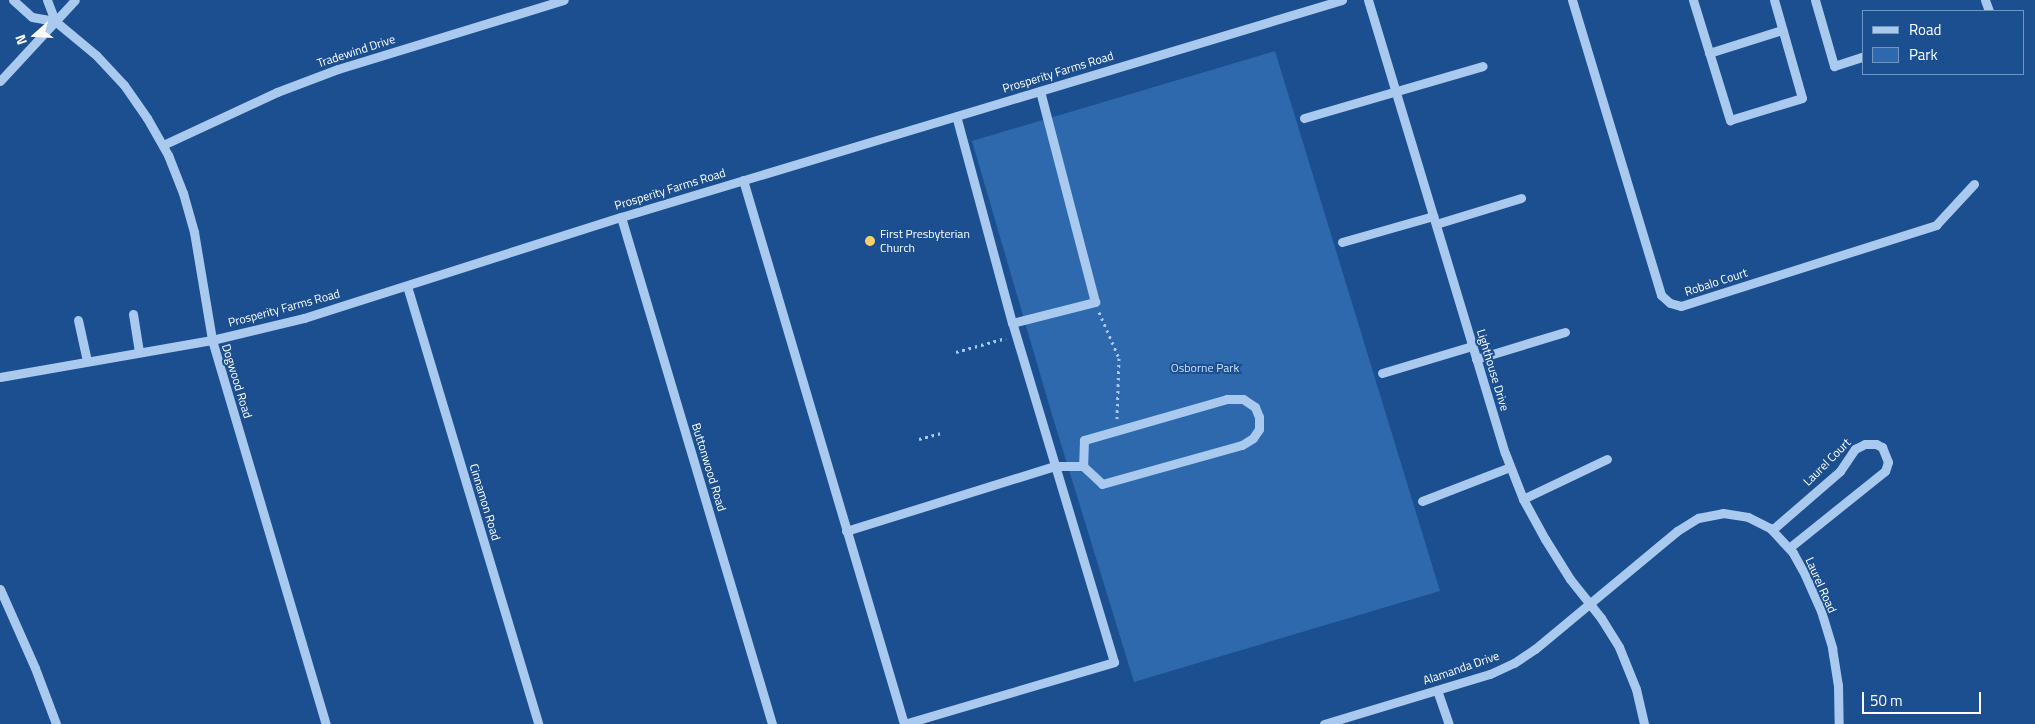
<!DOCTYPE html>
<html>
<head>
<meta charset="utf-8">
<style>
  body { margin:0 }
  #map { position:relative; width:2035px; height:724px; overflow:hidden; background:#1b4f8f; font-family:"Titillium Web",sans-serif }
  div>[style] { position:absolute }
  .green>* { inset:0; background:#2e69ad }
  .path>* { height:3px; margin-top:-1.5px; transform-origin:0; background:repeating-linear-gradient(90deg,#a9c9ee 0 2.5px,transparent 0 6.5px) }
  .minor>* { height:9px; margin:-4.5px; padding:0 4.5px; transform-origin:4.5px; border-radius:4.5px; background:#a9c9ee }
  .dots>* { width:14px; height:14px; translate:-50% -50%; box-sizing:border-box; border:2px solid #1b4f8f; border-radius:50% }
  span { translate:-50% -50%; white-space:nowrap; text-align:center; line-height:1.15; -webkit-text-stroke:4px #1b4f8f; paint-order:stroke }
  .street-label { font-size:12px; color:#fff }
  .poi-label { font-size:12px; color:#fff }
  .left { translate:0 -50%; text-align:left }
  .park-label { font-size:12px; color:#cfe3fa }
  .legend { position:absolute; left:1862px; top:10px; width:162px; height:65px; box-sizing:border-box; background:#1b4f8f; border:1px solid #7695bc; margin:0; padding:6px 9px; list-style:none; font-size:15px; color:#fff }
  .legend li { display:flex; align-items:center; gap:10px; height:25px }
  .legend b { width:25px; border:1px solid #7695bc }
  .north { position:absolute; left:10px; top:10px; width:50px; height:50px; -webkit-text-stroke:4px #1b4f8f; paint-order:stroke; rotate:251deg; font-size:14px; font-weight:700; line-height:20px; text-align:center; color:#fff }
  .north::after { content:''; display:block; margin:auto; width:18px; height:22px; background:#fff; clip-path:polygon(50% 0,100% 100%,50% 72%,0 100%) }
  .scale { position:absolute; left:1862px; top:692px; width:119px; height:22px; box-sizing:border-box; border:2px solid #fff; border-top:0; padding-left:6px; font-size:15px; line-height:18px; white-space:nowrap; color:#fff; -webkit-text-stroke:4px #1b4f8f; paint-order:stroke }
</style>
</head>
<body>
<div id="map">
  <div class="green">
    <i style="clip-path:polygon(1275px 51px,1440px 591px,1134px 682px,1050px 408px,972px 141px)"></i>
  </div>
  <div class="path">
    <i style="left:1099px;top:312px;width:50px;rotate:66.5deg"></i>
    <i style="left:1119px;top:358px;width:61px;rotate:91.9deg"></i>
    <i style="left:956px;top:352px;width:52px;rotate:-15.6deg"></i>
    <i style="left:919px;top:439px;width:24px;rotate:-15deg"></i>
  </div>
  <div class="minor">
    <i style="left:13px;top:0;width:25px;rotate:42deg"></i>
    <i style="left:32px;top:17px;width:23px;rotate:10deg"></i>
    <i style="left:55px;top:21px;width:53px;rotate:39.7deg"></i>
    <i style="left:96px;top:55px;width:41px;rotate:47deg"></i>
    <i style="left:124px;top:85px;width:40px;rotate:55.1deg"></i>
    <i style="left:147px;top:118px;width:43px;rotate:60.4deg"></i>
    <i style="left:168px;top:155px;width:41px;rotate:68.5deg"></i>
    <i style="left:183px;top:193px;width:41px;rotate:74.2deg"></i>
    <i style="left:194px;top:232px;width:109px;rotate:80.5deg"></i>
    <i style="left:212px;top:340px;width:401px;rotate:73.5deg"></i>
    <i style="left:47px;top:0;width:22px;rotate:69deg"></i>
    <i style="left:1368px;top:0;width:473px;rotate:73.2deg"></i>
    <i style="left:1505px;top:453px;width:49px;rotate:68.6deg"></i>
    <i style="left:1523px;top:499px;width:46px;rotate:61.2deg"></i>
    <i style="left:1545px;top:539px;width:47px;rotate:58deg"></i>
    <i style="left:1570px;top:579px;width:50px;rotate:51.5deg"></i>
    <i style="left:1601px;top:618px;width:34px;rotate:58deg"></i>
    <i style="left:1619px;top:647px;width:45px;rotate:68deg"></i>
    <i style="left:1636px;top:689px;width:36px;rotate:77deg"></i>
    <i style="left:1572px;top:0;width:308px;rotate:73.2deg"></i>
    <i style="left:1661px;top:295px;width:12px;rotate:42deg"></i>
    <i style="left:1670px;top:303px;width:11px;rotate:15deg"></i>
    <i style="left:1681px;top:306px;width:268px;rotate:-17.6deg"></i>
    <i style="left:1936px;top:225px;width:56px;rotate:-47.2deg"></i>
    <i style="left:1693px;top:0;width:126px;rotate:72.9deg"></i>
    <i style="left:1730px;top:120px;width:75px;rotate:-17deg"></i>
    <i style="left:1802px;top:98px;width:102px;rotate:-105.9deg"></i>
    <i style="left:1815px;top:0;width:69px;rotate:73.9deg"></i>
    <i style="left:1834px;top:66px;width:32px;rotate:-18deg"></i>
    <i style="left:1985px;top:0;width:12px;rotate:70deg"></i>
    <i style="left:1709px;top:53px;width:77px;rotate:-17.5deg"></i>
    <i style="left:0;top:81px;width:110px;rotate:-47.2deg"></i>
    <i style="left:1304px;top:118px;width:186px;rotate:-16.2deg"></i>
    <i style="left:163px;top:145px;width:126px;rotate:-24.9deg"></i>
    <i style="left:277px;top:92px;width:65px;rotate:-20.7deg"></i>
    <i style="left:338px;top:69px;width:236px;rotate:-17deg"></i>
    <i style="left:743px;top:180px;width:567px;rotate:73.51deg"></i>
    <i style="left:904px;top:724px;width:219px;rotate:-16.4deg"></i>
    <i style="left:1114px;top:662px;width:354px;rotate:-106.7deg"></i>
    <i style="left:1012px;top:323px;width:214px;rotate:-105.1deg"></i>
    <i style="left:621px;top:217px;width:529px;rotate:73.41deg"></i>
    <i style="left:1436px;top:224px;width:89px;rotate:-17deg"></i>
    <i style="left:1342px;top:242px;width:95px;rotate:-15.9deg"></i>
    <i style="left:407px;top:286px;width:457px;rotate:73.3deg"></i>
    <i style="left:133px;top:314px;width:38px;rotate:81deg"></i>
    <i style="left:78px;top:320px;width:42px;rotate:77.6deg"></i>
    <i style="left:1012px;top:323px;width:86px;rotate:-14.2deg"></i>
    <i style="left:1095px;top:302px;width:218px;rotate:-104.6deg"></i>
    <i style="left:1476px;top:359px;width:93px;rotate:-16.9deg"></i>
    <i style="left:1382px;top:373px;width:94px;rotate:-16.7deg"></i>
    <i style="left:0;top:377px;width:215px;rotate:-9.9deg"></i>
    <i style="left:212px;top:340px;width:95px;rotate:-13.4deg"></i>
    <i style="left:304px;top:318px;width:333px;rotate:-17.7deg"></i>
    <i style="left:621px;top:217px;width:753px;rotate:-16.75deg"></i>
    <i style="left:1523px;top:499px;width:93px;rotate:-25.5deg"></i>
    <i style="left:1422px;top:501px;width:94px;rotate:-21.1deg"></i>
    <i style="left:1772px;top:530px;width:90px;rotate:-40.9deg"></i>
    <i style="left:1840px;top:471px;width:27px;rotate:-56deg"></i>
    <i style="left:1855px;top:449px;width:11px;rotate:-27deg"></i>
    <i style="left:1865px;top:444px;width:11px"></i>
    <i style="left:1876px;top:444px;width:7px;rotate:27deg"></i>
    <i style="left:1882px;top:447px;width:16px;rotate:68deg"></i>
    <i style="left:1888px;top:462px;width:9px;rotate:108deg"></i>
    <i style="left:1885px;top:471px;width:123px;rotate:141.3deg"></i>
    <i style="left:846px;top:531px;width:219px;rotate:-17.3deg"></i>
    <i style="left:1055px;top:466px;width:28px"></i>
    <i style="left:1083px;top:466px;width:26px;rotate:43deg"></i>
    <i style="left:1102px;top:484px;width:145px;rotate:-15.6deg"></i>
    <i style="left:1242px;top:445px;width:13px;rotate:-32deg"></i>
    <i style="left:1253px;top:438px;width:11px;rotate:-56deg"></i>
    <i style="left:1259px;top:429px;width:12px;rotate:-90deg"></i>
    <i style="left:1259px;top:417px;width:11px;rotate:-112deg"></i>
    <i style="left:1255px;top:407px;width:14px;rotate:-146deg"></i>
    <i style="left:1243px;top:399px;width:16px;rotate:180deg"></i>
    <i style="left:1227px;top:399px;width:149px;rotate:164deg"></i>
    <i style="left:1084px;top:440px;width:26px;rotate:92deg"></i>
    <i style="left:0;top:589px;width:86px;rotate:66.1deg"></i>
    <i style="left:35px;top:668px;width:60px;rotate:69.4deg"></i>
    <i style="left:1437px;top:690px;width:36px;rotate:71deg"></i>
    <i style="left:1324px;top:724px;width:173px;rotate:-16.8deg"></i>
    <i style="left:1490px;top:674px;width:26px;rotate:-25deg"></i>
    <i style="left:1514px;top:663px;width:25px;rotate:-34deg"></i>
    <i style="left:1535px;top:649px;width:185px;rotate:-39.7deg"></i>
    <i style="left:1677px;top:531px;width:25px;rotate:-32deg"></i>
    <i style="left:1698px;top:518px;width:25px;rotate:-11deg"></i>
    <i style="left:1723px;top:513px;width:25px;rotate:9deg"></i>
    <i style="left:1748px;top:517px;width:25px;rotate:27deg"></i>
    <i style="left:1770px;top:528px;width:34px;rotate:47deg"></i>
    <i style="left:1793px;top:553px;width:25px;rotate:61deg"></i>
    <i style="left:1805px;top:575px;width:39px;rotate:66deg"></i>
    <i style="left:1821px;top:611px;width:39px;rotate:73deg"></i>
    <i style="left:1832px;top:648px;width:37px;rotate:81deg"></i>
    <i style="left:1838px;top:685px;width:39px;rotate:89deg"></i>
  </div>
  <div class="dots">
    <i style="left:870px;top:241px;background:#ffd166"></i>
  </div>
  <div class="street-label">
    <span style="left:356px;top:51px;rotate:-18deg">Tradewind Drive</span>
    <span style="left:1058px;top:72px;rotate:-17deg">Prosperity Farms Road</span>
    <span style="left:670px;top:189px;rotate:-17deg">Prosperity Farms Road</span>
    <span style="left:1716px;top:282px;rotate:-18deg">Robalo Court</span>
    <span style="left:284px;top:308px;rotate:-15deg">Prosperity Farms Road</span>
    <span style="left:1493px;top:370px;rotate:73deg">Lighthouse Drive</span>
    <span style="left:237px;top:381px;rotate:73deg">Dogwood Road</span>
    <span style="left:1827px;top:462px;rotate:-45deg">Laurel Court</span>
    <span style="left:709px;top:467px;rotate:73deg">Buttonwood Road</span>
    <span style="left:485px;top:502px;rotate:73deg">Cinnamon Road</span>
    <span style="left:1821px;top:585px;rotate:66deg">Laurel Road</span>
    <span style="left:1461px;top:668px;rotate:-19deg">Alamanda Drive</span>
  </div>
  <div class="poi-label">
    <span class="left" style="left:880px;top:241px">First Presbyterian<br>Church</span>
  </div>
  <div class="park-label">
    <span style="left:1205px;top:368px">Osborne Park</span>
  </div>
  <ul class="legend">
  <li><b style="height:6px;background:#a9c9ee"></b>Road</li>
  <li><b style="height:14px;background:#2e69ad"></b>Park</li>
  </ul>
  <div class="north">N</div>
  <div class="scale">50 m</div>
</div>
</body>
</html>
